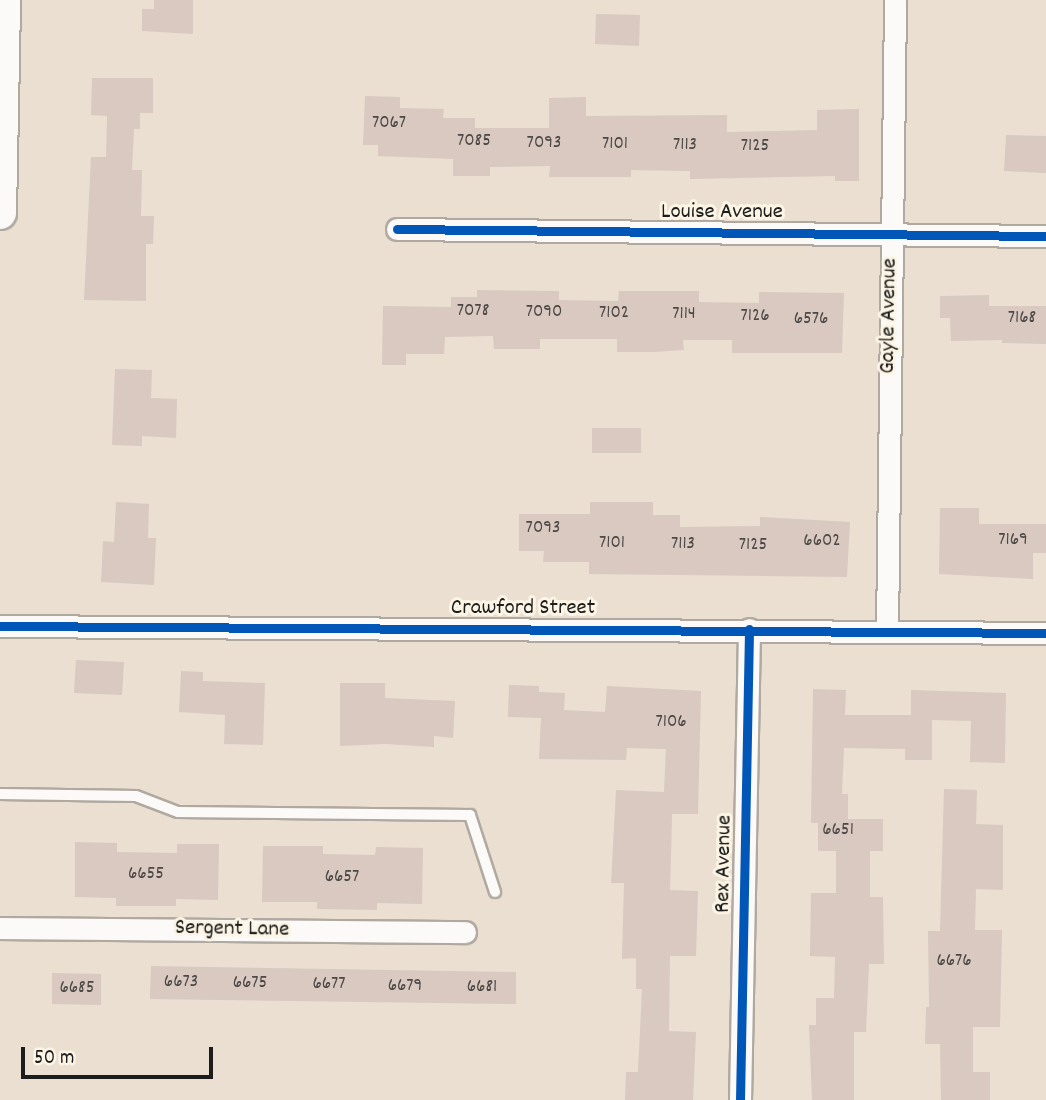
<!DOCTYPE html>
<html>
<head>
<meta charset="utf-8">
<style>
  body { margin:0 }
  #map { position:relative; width:1046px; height:1100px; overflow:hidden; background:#eadfd0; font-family:Dekko,sans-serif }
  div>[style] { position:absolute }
  .building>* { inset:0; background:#d9c9c1 }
  .roads { filter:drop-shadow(2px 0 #b0a9a0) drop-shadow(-2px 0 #b0a9a0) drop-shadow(0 2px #b0a9a0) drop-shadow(0 -2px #b0a9a0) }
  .lane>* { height:10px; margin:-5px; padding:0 5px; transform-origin:5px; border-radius:5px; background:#fcfaf8 }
  .street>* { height:21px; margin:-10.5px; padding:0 10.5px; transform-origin:10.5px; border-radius:10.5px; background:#fcfaf8 }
  .secondary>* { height:32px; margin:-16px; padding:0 16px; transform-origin:16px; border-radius:16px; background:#fcfaf8 }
  .cycleway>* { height:9px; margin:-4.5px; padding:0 4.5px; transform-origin:4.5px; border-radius:4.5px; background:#0057b8 }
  span { translate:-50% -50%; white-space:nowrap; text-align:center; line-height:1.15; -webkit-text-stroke:6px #fcf5e5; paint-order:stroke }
  .number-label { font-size:19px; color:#4c4846 }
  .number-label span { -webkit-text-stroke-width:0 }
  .street-label { font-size:23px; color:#1c1c1c }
  .scale { position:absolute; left:21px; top:1047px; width:192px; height:32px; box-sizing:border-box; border:4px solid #1c1c1c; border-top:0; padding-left:9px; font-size:21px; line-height:24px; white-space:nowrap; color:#1c1c1c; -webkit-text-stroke:5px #fcf5e5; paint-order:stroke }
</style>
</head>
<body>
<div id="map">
  <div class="building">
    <i style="clip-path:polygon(154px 0,193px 0,193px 34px,142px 31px,142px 9px,154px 9px)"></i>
    <i style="clip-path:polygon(596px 14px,640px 15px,639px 46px,595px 44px)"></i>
    <i style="clip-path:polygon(92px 78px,153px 78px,153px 113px,140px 113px,140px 129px,134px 129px,132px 170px,142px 170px,141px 216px,154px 216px,153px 244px,146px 244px,146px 301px,84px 300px,91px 157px,106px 157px,107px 116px,91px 115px)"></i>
    <i style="clip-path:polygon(365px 96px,400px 97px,400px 108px,444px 109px,443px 118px,475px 118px,475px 128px,549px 128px,549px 98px,586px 97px,586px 116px,727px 115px,727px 132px,817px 130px,817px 110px,859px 109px,859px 181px,835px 181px,835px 176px,690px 179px,690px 171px,631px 170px,631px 177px,549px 177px,550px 166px,490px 167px,490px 176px,453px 176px,453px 159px,378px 156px,378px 145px,363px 145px)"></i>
    <i style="clip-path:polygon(1006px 135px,1046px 136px,1046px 173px,1004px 171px)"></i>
    <i style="clip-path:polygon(477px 290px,559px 291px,559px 300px,618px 301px,619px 291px,699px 291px,699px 302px,759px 303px,759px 292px,844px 293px,842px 353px,732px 353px,732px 340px,683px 340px,684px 350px,654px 352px,617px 352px,617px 339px,540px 339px,540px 349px,494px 349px,493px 336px,445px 337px,444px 354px,406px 354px,406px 365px,382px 365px,383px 306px,451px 307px,451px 297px,477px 297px)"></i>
    <i style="clip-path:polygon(989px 295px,989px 306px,1046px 306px,1046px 344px,1002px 343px,1002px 340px,951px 341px,950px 318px,940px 318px,940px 296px)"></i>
    <i style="clip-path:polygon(115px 369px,152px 370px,151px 398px,177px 399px,176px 438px,142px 436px,142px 446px,112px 445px)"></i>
    <i style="clip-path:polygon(592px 428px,641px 428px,641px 453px,592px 453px)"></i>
    <i style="clip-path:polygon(116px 502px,149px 504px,148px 538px,156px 538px,154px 585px,101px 582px,103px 541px,114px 542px)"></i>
    <i style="clip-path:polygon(590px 502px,653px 502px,653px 515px,680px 515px,680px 527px,760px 526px,760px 517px,850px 522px,847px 577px,589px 574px,589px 562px,543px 562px,544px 551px,519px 551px,519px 514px,590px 514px)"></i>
    <i style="clip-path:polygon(940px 508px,979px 508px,979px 524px,1046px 524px,1046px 553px,1033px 553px,1033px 579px,939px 574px)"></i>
    <i style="clip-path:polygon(76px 660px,124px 662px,122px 695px,74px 693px)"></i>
    <i style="clip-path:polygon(181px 671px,203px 672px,203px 681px,265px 683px,263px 745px,224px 744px,225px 715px,179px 712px)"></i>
    <i style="clip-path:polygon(340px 683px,385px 683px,385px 698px,455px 701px,453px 738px,434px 736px,434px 747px,385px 744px,340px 746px)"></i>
    <i style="clip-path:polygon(509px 685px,539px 686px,539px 692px,565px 693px,564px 710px,605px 712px,607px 686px,701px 691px,698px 814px,672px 814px,671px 857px,670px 890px,698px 891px,696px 956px,670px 956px,669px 1031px,696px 1032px,693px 1100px,625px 1100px,626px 1072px,638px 1072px,642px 989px,636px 989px,636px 958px,622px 959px,624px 883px,611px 883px,616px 790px,664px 792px,666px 749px,627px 748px,626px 760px,539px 759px,541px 718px,508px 717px)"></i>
    <i style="clip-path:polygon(813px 689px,846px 690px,845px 715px,911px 715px,911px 690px,1006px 693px,1005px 763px,970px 762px,971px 721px,932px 720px,932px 760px,905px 760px,905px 749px,844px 748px,842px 794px,848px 794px,848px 819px,883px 819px,883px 851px,870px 851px,870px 897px,883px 897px,884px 964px,869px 964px,866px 1032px,854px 1032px,854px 1100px,812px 1100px,809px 1025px,816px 1025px,816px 998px,834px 998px,835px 957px,810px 956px,811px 893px,836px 893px,836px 851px,818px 851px,818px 823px,811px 823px)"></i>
    <i style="clip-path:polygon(944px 789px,977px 790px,976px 824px,1003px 825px,1003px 890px,976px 889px,975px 930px,1002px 930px,1000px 1027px,973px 1027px,973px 1072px,990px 1072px,990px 1100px,941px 1100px,940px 1044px,925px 1044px,926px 1007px,929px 1007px,928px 931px,940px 931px)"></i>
    <i style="clip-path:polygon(75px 842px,117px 843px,117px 852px,177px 853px,177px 844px,219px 844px,218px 900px,176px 899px,176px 906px,116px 906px,116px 898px,75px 897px)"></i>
    <i style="clip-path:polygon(263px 846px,323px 846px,323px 854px,375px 855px,376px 847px,423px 848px,422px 904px,377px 903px,377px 910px,317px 909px,317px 902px,262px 902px)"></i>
    <i style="clip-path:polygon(151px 966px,516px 972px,516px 1004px,150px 999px)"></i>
    <i style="clip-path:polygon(52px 973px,101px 974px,101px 1005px,52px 1004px)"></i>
  </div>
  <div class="roads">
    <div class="lane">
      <i style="left:0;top:794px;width:136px;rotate:0.8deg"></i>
      <i style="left:136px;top:796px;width:45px;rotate:20.9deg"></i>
      <i style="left:178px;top:812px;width:292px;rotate:0.6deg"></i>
      <i style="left:470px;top:815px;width:81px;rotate:72deg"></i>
    </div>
    <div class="street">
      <i style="left:397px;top:229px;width:649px;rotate:0.62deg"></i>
      <i style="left:0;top:626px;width:1046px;rotate:0.38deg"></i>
      <i style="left:887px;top:631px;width:631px;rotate:-89.27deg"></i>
      <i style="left:0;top:928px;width:465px;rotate:0.5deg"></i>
      <i style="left:740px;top:1100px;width:471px;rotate:-88.9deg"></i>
    </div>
    <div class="secondary">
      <i style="left:0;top:213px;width:213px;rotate:-88.9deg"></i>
    </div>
  </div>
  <div class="cycleway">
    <i style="left:397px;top:229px;width:649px;rotate:0.62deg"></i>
    <i style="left:0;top:626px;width:1046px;rotate:0.38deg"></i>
    <i style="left:740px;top:1100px;width:471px;rotate:-88.9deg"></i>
  </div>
  <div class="number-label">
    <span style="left:389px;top:124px">7067</span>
    <span style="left:474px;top:142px">7085</span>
    <span style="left:544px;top:144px">7093</span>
    <span style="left:615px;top:145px">7101</span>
    <span style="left:685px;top:146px">7113</span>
    <span style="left:755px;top:147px">7125</span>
    <span style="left:473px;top:312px">7078</span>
    <span style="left:544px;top:313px">7090</span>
    <span style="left:614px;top:314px">7102</span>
    <span style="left:684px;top:315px">7114</span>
    <span style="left:755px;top:317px">7126</span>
    <span style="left:1022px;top:319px">7168</span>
    <span style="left:811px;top:320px">6576</span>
    <span style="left:543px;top:529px">7093</span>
    <span style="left:1013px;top:541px">7169</span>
    <span style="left:822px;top:542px">6602</span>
    <span style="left:612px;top:544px">7101</span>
    <span style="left:683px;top:545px">7113</span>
    <span style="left:753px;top:546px">7125</span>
    <span style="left:671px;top:723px">7106</span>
    <span style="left:838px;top:831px">6651</span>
    <span style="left:146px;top:875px">6655</span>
    <span style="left:342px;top:878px">6657</span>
    <span style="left:954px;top:962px">6676</span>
    <span style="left:181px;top:983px">6673</span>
    <span style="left:250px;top:984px">6675</span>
    <span style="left:329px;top:985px">6677</span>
    <span style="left:405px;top:987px">6679</span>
    <span style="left:482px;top:988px">6681</span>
    <span style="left:77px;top:989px">6685</span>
  </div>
  <div class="street-label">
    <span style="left:722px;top:213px">Louise Avenue</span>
    <span style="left:890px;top:316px;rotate:-89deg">Gayle Avenue</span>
    <span style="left:523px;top:609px">Crawford Street</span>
    <span style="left:725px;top:864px;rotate:-89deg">Rex Avenue</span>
    <span style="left:232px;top:930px;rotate:1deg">Sergent Lane</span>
  </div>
  <div class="scale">50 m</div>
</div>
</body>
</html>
